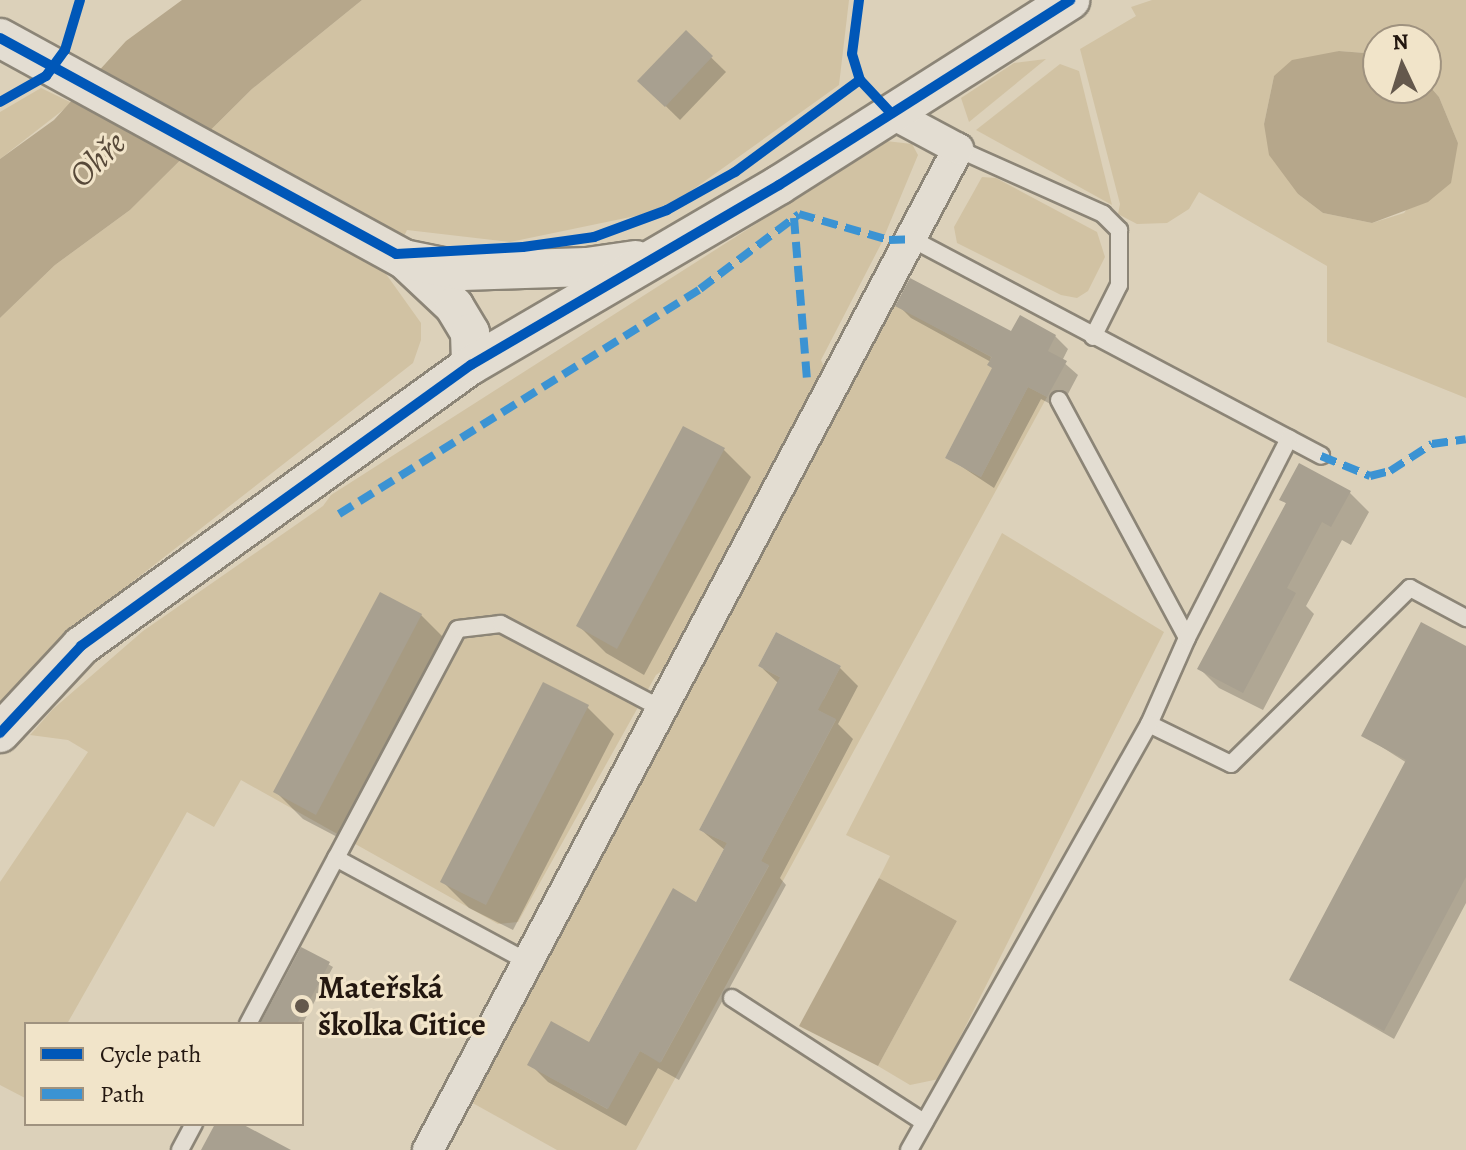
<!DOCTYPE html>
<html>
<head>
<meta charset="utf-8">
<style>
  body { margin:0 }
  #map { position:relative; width:1466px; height:1150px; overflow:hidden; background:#dcd1ba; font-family:Alegreya,serif }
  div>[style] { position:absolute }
  .green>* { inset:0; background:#d1c2a3 }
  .water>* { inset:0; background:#b6a78b }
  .shadow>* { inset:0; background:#0003 }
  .building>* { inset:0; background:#a8a090 }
  .roads { filter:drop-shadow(2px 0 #8c8577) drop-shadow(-2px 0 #8c8577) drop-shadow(0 2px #8c8577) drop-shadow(0 -2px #8c8577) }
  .service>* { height:16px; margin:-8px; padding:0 8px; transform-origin:8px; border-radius:8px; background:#e3ddd2 }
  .minor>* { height:30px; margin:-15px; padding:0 15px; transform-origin:15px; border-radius:15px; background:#e3ddd2 }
  .tertiary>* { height:38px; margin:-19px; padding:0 19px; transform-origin:19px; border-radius:19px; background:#e3ddd2 }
  .quiet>* { height:8px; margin-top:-4px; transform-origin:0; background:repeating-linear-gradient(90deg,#3b93d3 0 16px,transparent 0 24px) }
  .cycleway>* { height:10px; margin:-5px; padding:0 5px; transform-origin:5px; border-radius:5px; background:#0057b8 }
  .dots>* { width:22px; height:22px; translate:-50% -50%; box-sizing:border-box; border:4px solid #f1e4c9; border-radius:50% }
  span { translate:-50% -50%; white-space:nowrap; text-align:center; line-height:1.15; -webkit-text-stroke:6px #f1e4c9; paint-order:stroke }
  .poi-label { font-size:32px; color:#231710; font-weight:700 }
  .left { translate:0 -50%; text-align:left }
  .water-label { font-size:34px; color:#574939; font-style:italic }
  .legend { position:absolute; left:24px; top:1022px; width:280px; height:104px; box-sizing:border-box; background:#f1e4c9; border:2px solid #9f927f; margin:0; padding:10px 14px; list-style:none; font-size:24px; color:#231710 }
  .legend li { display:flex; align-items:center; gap:16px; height:40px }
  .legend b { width:40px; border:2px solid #9f927f }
  .north { position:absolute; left:1362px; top:24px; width:80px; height:80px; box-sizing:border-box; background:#f1e4c9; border:2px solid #9f927f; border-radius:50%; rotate:356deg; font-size:22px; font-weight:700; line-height:32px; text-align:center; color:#231710 }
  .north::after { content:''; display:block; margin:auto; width:28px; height:36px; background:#64584c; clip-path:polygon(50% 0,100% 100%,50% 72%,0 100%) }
</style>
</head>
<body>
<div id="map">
  <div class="green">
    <i style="clip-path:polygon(362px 0,849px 0,839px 85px,681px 198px,645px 214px,510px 242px,407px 230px,386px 274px,421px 323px,421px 340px,413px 363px,81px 622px,0 711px,0 318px,55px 265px,130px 210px,252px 89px)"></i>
    <i style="clip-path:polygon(evenodd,1152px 0,1466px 0,1466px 398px,1327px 342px,1327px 266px,1199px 192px,1189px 209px,1167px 223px,1137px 224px,1118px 214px,1120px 204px,1080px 49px,1136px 16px,1131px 7px,1152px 0,1378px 40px,1426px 40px,1426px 82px,1439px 97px,1458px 143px,1404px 213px,1372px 223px,1323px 213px,1298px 194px,1264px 124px,1274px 76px,1339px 51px,1378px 54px,1378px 40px)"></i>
    <i style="clip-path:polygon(1046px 59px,969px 122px,961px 98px,1014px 63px)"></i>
    <i style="clip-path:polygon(1060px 64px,1079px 71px,1112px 205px,976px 130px)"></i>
    <i style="clip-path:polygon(41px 88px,72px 103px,0 159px,0 112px)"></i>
    <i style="clip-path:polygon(886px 141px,912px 144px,918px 155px,881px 244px,821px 360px,826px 371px,669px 666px,656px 675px,518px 922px,498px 924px,241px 780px,214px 827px,187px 812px,67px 1024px,26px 1024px,25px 1098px,0 1085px,0 882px,88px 752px,68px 740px,30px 735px,53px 709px,143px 631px,323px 506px,331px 495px)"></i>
    <i style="clip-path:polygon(982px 177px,996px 178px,1097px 232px,1105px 257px,1088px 291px,1077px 298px,1061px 295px,957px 243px,954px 227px)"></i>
    <i style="clip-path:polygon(evenodd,893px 304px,991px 357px,988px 365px,993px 368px,945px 458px,981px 477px,1028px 387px,1047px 397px,636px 1150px,557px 1150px,469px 1101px,893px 304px,776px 632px,841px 666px,824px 699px,812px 707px,836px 720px,761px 861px,769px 866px,661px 1062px,640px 1051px,607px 1109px,528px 1065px,598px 1047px,597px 1027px,673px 889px,696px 902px,727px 843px,699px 830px,781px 678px,758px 666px,776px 632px)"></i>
    <i style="clip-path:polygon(1002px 533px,1164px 632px,939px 1079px,910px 1085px,878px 1066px,957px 921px,879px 878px,890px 856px,846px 835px)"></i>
  </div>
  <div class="water">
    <i style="clip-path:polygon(182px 0,362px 0,252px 89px,130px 210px,55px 265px,0 318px,0 159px,54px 120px,126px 41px)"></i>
    <i style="clip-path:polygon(1339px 51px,1378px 54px,1378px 88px,1426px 88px,1426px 82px,1439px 97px,1458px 143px,1451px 183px,1428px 202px,1372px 223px,1323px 213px,1298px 194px,1269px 155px,1264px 124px,1274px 76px,1292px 60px)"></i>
    <i style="clip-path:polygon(879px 878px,957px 921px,878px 1066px,799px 1026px)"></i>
  </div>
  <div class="shadow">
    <i style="clip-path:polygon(686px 33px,726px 72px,680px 120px,640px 81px)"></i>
    <i style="clip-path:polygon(898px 305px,1012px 334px,1055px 336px,1068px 349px,1062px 361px,1078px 375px,1060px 409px,1041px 399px,994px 488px,947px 457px,994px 369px,991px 362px,911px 318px)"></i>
    <i style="clip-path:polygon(683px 429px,724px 450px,751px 477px,644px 675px,606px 653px,579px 626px)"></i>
    <i style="clip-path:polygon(1350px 493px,1369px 512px,1351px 545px,1342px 540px,1306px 606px,1314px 614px,1263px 710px,1219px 688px,1200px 669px,1288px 505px,1282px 499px)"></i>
    <i style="clip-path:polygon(421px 615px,448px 642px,343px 840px,303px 819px,276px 792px)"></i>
    <i style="clip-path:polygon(1466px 649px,1466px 903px,1394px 1039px,1291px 980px,1407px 763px,1363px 735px)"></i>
    <i style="clip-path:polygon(760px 666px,840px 668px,858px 686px,838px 724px,853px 739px,780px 878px,786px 885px,679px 1080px,658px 1068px,626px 1126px,548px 1082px,530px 1064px,589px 1045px,697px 904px,726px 851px,701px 830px,778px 683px)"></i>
    <i style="clip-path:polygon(587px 707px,614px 734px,513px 930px,469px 908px,442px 881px)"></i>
    <i style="clip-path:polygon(302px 949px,333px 967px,302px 1025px,260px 1024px)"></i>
  </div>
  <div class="building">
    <i style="clip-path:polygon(686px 30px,713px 56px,665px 107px,637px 81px)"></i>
    <i style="clip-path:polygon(910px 278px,1011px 331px,1020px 315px,1056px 335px,1048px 351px,1067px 361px,1047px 397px,1028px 387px,981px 477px,945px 458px,992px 368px,987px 365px,992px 357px,895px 306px)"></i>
    <i style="clip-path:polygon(683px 426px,725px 448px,617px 649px,576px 626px)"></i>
    <i style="clip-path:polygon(1299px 463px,1351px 491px,1331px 527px,1322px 522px,1287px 588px,1296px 593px,1243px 693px,1197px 669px,1286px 503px,1279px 500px)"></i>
    <i style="clip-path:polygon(380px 592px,422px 614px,316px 815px,273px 792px)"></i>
    <i style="clip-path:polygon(1421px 622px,1466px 646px,1466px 877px,1384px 1031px,1289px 980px,1406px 760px,1361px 736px)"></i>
    <i style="clip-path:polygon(776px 632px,841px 666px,818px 710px,836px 719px,761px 861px,769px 865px,660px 1063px,640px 1051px,608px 1109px,527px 1065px,551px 1021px,589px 1042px,673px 888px,696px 902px,727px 843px,699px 830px,780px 677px,758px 666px)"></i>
    <i style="clip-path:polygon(543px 682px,589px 705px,486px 905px,440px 882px)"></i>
    <i style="clip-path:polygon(301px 947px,330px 962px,297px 1024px,260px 1024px)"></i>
    <i style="clip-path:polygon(215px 1124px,242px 1124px,291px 1150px,201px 1150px)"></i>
  </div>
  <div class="roads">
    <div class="service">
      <i style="left:958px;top:149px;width:159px;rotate:24.1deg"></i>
      <i style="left:1103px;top:214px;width:23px;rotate:45deg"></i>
      <i style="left:1119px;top:230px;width:55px;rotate:90deg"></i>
      <i style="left:1119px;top:285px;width:58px;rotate:116.6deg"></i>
      <i style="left:912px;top:239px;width:463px;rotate:27.9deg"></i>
      <i style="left:1059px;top:400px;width:270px;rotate:61.7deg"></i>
      <i style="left:1187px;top:638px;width:94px;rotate:113.8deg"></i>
      <i style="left:1149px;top:724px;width:91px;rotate:26deg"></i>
      <i style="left:1231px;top:764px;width:251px;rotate:-44.5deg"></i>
      <i style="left:1410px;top:588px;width:64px;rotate:28.2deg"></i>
      <i style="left:1187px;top:638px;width:224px;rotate:-62.9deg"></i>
      <i style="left:528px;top:962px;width:218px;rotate:-151.6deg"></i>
      <i style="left:336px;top:858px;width:259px;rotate:-62deg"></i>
      <i style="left:458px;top:629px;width:43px;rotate:-6.6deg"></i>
      <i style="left:501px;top:624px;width:182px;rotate:27.8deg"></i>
      <i style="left:732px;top:998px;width:229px;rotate:32.9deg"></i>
      <i style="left:248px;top:1024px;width:188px;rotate:-62.1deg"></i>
      <i style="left:180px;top:1150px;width:30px;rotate:-62deg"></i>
      <i style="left:909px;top:1150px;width:489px;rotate:-60.6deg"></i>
    </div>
    <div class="minor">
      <i style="left:428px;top:1150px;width:1133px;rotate:-62.1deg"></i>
      <i style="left:958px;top:149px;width:76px;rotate:-151.8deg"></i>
    </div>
    <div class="tertiary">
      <i style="left:0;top:38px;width:460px;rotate:28.7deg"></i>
      <i style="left:404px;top:259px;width:69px;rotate:43.2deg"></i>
      <i style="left:454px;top:306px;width:31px;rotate:59deg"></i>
      <i style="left:470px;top:333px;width:32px;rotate:88deg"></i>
      <i style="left:404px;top:259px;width:59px;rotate:11.7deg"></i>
      <i style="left:462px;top:271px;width:125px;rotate:-1.8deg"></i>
      <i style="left:587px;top:267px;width:49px;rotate:-8.3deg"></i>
      <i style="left:0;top:733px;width:119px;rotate:-47deg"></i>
      <i style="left:81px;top:646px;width:481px;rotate:-35.8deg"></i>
      <i style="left:471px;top:365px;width:357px;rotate:-30.3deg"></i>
      <i style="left:779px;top:185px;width:345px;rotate:-32.4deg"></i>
    </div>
  </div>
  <div class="quiet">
    <i style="left:794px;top:218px;width:162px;rotate:85.4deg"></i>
    <i style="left:1321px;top:456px;width:53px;rotate:22.2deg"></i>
    <i style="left:1370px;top:476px;width:21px;rotate:-14deg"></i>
    <i style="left:1390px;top:471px;width:50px;rotate:-32.7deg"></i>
    <i style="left:1432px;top:444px;width:34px;rotate:-8deg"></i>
    <i style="left:339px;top:514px;width:425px;rotate:-31.9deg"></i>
    <i style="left:700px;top:289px;width:124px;rotate:-37.1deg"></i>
    <i style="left:799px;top:214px;width:94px;rotate:16.1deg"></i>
    <i style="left:889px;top:240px;width:23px;rotate:-2deg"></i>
  </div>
  <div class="cycleway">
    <i style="left:859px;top:0;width:54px;rotate:97.4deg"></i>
    <i style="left:852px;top:54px;width:27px;rotate:73deg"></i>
    <i style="left:860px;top:80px;width:45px;rotate:46.8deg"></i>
    <i style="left:0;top:38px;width:451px;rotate:28.6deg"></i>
    <i style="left:396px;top:254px;width:127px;rotate:-3.2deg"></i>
    <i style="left:523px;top:247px;width:72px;rotate:-8deg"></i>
    <i style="left:594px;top:237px;width:78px;rotate:-20.3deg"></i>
    <i style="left:667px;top:210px;width:78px;rotate:-29.2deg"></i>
    <i style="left:735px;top:172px;width:155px;rotate:-36.4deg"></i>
    <i style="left:0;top:102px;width:53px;rotate:-29.5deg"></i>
    <i style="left:46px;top:76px;width:32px;rotate:-54deg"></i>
    <i style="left:65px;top:50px;width:52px;rotate:-73.3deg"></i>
    <i style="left:0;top:733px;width:119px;rotate:-47deg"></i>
    <i style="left:81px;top:646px;width:481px;rotate:-35.8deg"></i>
    <i style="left:471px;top:365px;width:357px;rotate:-30.3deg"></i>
    <i style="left:779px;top:185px;width:345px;rotate:-32.4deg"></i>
  </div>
  <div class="dots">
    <i style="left:302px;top:1006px;background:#64584c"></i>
  </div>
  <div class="poi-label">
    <span class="left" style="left:318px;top:1006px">Mateřská<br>školka Citice</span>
  </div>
  <div class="water-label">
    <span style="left:97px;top:159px;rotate:-44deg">Ohře</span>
  </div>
  <ul class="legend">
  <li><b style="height:10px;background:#0057b8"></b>Cycle path</li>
  <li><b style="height:10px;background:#3b93d3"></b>Path</li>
  </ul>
  <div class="north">N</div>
</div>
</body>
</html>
